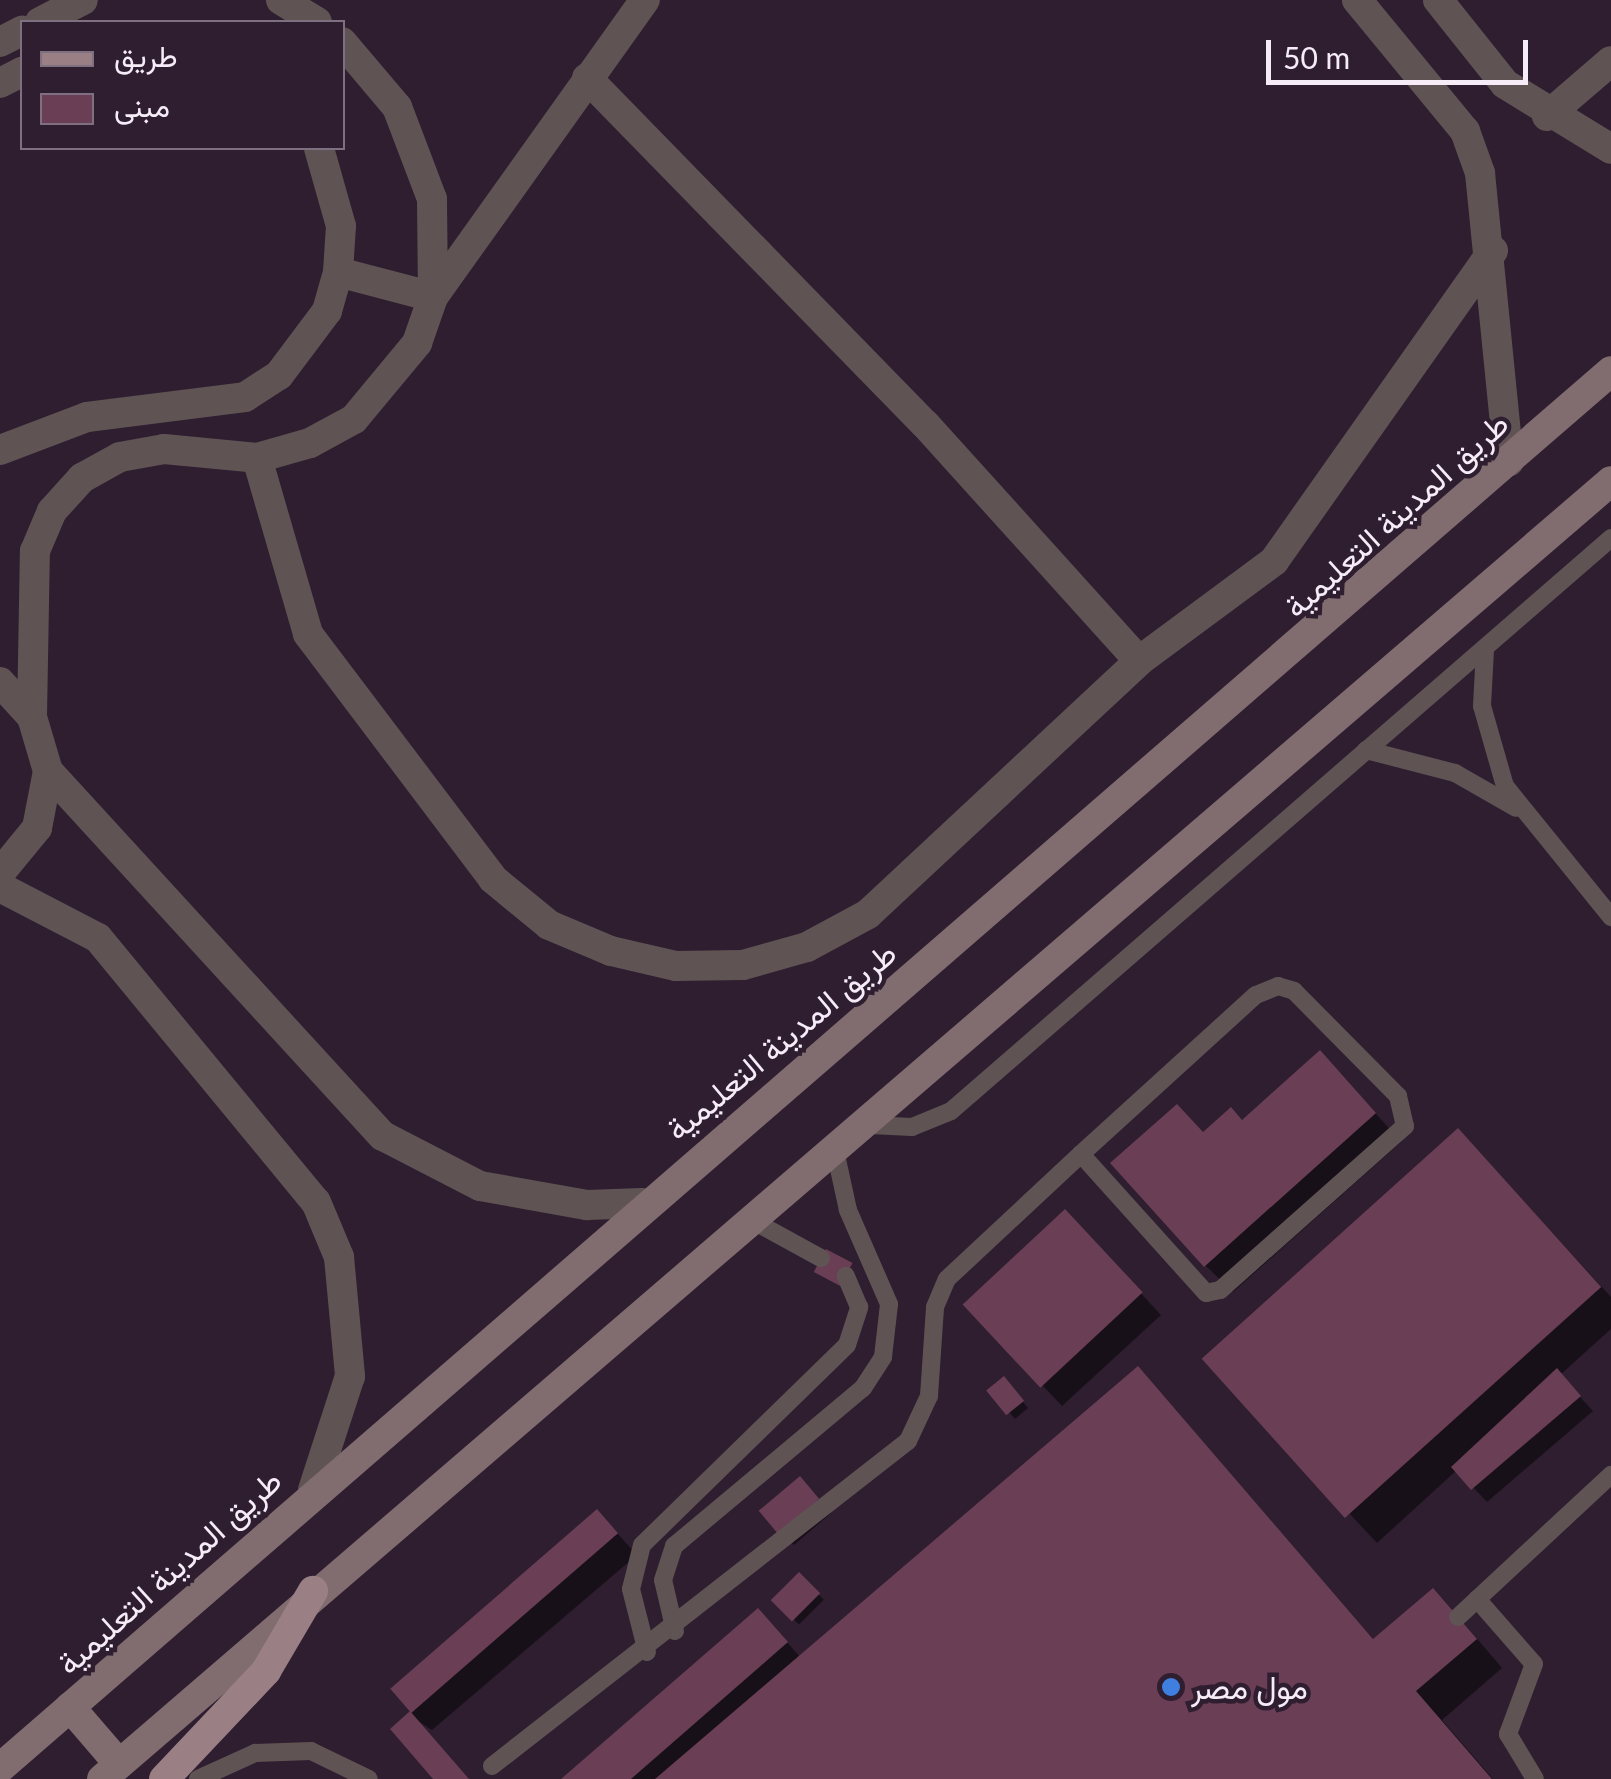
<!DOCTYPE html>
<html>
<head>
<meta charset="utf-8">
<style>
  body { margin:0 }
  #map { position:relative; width:1611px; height:1779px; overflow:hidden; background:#2e1e30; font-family:Lato,Vazirmatn,sans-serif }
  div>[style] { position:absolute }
  .shadow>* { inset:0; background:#0007; transform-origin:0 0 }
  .building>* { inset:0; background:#6a3e54; transform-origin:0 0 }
  .lane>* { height:18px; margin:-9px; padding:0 9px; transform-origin:9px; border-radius:9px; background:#605354 }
  .street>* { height:30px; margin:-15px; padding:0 15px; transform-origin:15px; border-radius:15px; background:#605354 }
  .secondary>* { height:30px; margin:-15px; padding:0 15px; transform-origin:15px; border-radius:15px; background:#816c6f }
  .primary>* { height:30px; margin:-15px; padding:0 15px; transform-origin:15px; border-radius:15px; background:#9a8084 }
  .dots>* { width:28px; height:28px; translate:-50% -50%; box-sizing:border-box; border:5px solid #2e1e30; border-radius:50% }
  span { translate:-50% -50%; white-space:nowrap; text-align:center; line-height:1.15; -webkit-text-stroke:9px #2e1e30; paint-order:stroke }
  .street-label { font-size:32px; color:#f6ecf7 }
  .poi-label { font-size:32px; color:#f6ecf7 }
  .left { translate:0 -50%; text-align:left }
  .legend { position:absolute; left:20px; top:20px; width:325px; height:130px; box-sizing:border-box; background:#2e1e30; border:2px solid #7e7080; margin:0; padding:12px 18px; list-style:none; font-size:30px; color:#f6ecf7 }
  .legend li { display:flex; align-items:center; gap:20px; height:50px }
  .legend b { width:50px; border:2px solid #7e7080 }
  .scale { position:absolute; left:1266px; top:40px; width:262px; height:45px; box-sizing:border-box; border:5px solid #f6ecf7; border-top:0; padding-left:12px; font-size:30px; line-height:35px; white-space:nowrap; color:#f6ecf7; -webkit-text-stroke:8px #2e1e30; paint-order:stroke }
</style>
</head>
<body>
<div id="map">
  <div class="shadow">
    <div style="clip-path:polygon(1347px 1081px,1401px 1142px,1233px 1292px,1205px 1265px,1204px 1135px)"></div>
    <div style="clip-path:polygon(1485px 1159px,1611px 1297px,1611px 1329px,1560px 1375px,1593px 1411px,1487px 1502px,1457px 1470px,1377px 1543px,1207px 1361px)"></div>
    <div style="clip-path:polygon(1086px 1234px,1161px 1315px,1062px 1406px,966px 1304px)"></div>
    <div style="clip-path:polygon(1138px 1369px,1375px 1641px,1460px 1619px,1485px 1648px,1502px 1668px,1442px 1720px,1493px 1779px,565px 1779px,778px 1632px,801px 1658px)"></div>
    <div style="clip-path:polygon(1009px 1385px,1028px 1408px,1015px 1419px,990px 1390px)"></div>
    <div style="clip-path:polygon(813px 1493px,831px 1513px,794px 1545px,780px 1532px)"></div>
    <div style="clip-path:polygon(617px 1533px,637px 1555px,432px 1730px,415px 1719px,467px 1779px,436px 1779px,393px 1729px,414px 1711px,393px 1688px)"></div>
    <div style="left:799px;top:1575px;width:35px;height:35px;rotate:45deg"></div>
  </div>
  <div class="building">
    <div style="clip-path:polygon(1320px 1050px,1376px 1113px,1204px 1267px,1110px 1163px,1177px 1104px,1203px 1132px,1231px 1107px,1242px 1120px)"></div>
    <div style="left:1458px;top:1128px;width:214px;height:345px;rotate:48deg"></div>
    <div style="left:1065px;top:1209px;width:114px;height:140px;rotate:47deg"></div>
    <div style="left:826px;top:1249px;width:30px;height:26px;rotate:28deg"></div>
    <div style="clip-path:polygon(1138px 1366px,1373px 1639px,1433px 1588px,1477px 1639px,1416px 1691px,1492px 1779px,655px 1779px)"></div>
    <div style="clip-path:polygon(1557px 1368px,1581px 1396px,1471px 1490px,1451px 1467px)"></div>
    <div style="left:1004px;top:1376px;width:32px;height:23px;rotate:51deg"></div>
    <div style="left:800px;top:1476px;width:30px;height:54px;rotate:50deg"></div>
    <div style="left:597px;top:1509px;width:32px;height:274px;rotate:49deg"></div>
    <div style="left:799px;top:1572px;width:30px;height:40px;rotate:45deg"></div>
    <div style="clip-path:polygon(758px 1608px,788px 1642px,631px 1779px,561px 1779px)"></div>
    <div style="clip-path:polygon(410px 1711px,469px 1779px,433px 1779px,390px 1729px)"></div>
  </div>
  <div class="lane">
    <div style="left:1485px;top:650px;width:56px;rotate:93.1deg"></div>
    <div style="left:1482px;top:706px;width:83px;rotate:74deg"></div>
    <div style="left:1505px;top:786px;width:169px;rotate:51deg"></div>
    <div style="left:1366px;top:750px;width:92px;rotate:14.5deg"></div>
    <div style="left:1455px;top:773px;width:70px;rotate:29.8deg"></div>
    <div style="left:1278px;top:986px;width:17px;rotate:17deg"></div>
    <div style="left:1294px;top:991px;width:148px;rotate:45.3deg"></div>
    <div style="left:1398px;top:1096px;width:31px;rotate:77deg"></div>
    <div style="left:1405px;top:1126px;width:247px;rotate:138.4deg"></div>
    <div style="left:1220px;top:1290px;width:14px;rotate:168deg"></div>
    <div style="left:1206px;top:1293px;width:187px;rotate:-132deg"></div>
    <div style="left:1081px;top:1154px;width:236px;rotate:-42.3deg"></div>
    <div style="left:1256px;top:995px;width:24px;rotate:-22deg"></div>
    <div style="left:870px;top:1125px;width:42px;rotate:2.7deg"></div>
    <div style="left:912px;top:1127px;width:42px;rotate:-22.3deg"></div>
    <div style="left:951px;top:1111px;width:874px;rotate:-40.96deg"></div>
    <div style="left:757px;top:1223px;width:73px;rotate:28.7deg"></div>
    <div style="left:1477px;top:1599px;width:86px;rotate:48.8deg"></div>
    <div style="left:1534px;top:1664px;width:75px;rotate:110.4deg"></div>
    <div style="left:1508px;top:1734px;width:52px;rotate:59deg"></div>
    <div style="left:1458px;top:1617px;width:209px;rotate:-42.9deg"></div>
    <div style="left:675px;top:1631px;width:52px;rotate:-103.2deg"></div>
    <div style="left:663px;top:1580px;width:36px;rotate:-72deg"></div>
    <div style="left:674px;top:1546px;width:246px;rotate:-39.9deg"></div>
    <div style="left:863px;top:1388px;width:37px;rotate:-57deg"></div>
    <div style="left:883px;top:1357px;width:53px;rotate:-83.5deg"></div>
    <div style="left:889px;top:1304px;width:103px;rotate:-113.6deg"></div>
    <div style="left:848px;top:1210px;width:56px;rotate:-102.3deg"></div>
    <div style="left:647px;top:1652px;width:65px;rotate:-104.3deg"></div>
    <div style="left:631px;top:1589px;width:45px;rotate:-76deg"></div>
    <div style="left:642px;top:1545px;width:286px;rotate:-44.3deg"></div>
    <div style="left:847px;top:1345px;width:40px;rotate:-72deg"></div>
    <div style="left:859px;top:1307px;width:34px;rotate:-113deg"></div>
    <div style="left:492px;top:1766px;width:528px;rotate:-38deg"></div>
    <div style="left:908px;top:1441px;width:50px;rotate:-65deg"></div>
    <div style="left:929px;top:1396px;width:89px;rotate:-86.1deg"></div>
    <div style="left:935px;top:1307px;width:30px;rotate:-67deg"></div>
    <div style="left:947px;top:1279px;width:183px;rotate:-43deg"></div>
    <div style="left:198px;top:1779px;width:63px;rotate:-24.5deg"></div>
    <div style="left:255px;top:1753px;width:56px;rotate:-2deg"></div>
    <div style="left:311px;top:1751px;width:64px;rotate:25.8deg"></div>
  </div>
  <div class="street">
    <div style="left:281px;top:0;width:42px;rotate:31.4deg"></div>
    <div style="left:1357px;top:0;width:170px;rotate:50.5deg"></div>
    <div style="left:1465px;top:131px;width:45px;rotate:70.3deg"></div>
    <div style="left:1480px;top:173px;width:290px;rotate:84.3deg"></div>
    <div style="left:1438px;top:0;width:107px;rotate:51.4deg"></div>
    <div style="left:1505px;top:84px;width:124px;rotate:31.5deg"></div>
    <div style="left:40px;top:22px;width:48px;rotate:-27.1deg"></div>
    <div style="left:0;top:42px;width:25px;rotate:-27deg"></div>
    <div style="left:587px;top:78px;width:484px;rotate:45.7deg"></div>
    <div style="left:925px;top:424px;width:319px;rotate:47.9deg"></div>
    <div style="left:0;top:83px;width:25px;rotate:-27deg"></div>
    <div style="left:1547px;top:116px;width:84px;rotate:-40.7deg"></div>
    <div style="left:338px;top:272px;width:98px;rotate:14.7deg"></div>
    <div style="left:433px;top:297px;width:365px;rotate:-54.5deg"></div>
    <div style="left:0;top:450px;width:93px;rotate:-20.8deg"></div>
    <div style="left:87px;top:417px;width:159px;rotate:-7.2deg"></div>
    <div style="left:245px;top:397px;width:40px;rotate:-32.9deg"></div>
    <div style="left:279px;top:375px;width:80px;rotate:-53.1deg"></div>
    <div style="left:327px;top:311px;width:41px;rotate:-74.2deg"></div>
    <div style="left:338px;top:272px;width:46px;rotate:-86.3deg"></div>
    <div style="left:341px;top:226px;width:81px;rotate:-105.8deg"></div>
    <div style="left:257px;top:458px;width:183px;rotate:73.8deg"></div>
    <div style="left:308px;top:634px;width:307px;rotate:52.9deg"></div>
    <div style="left:493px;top:879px;width:72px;rotate:39.4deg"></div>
    <div style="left:549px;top:925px;width:67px;rotate:22.8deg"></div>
    <div style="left:611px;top:951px;width:67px;rotate:13deg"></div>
    <div style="left:676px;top:966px;width:67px;rotate:-0.9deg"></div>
    <div style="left:743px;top:965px;width:66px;rotate:-15.7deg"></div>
    <div style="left:807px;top:947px;width:69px;rotate:-28.4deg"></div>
    <div style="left:868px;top:914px;width:371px;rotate:-43deg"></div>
    <div style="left:1139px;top:661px;width:168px;rotate:-36.5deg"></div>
    <div style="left:1274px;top:561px;width:380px;rotate:-54.8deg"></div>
    <div style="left:0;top:682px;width:47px;rotate:47.6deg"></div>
    <div style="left:32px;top:717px;width:56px;rotate:73.5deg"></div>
    <div style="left:48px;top:771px;width:58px;rotate:100.9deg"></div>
    <div style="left:37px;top:828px;width:58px;rotate:129.4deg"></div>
    <div style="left:32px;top:717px;width:166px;rotate:-89deg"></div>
    <div style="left:35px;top:551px;width:43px;rotate:-67deg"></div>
    <div style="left:52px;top:511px;width:45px;rotate:-47.7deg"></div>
    <div style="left:82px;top:478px;width:43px;rotate:-28.9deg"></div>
    <div style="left:120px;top:457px;width:45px;rotate:-10.3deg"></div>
    <div style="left:164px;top:449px;width:93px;rotate:5.5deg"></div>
    <div style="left:257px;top:458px;width:55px;rotate:-15.8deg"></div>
    <div style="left:310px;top:443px;width:50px;rotate:-28.6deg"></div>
    <div style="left:354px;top:419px;width:99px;rotate:-50.3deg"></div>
    <div style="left:417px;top:343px;width:49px;rotate:-70.8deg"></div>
    <div style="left:433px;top:297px;width:98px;rotate:-90.6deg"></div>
    <div style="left:432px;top:199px;width:98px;rotate:-110.8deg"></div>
    <div style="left:397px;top:107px;width:85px;rotate:-130.2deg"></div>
    <div style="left:48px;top:771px;width:495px;rotate:47.5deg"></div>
    <div style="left:383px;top:1136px;width:109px;rotate:27.3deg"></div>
    <div style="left:480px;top:1186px;width:109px;rotate:10.1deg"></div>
    <div style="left:587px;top:1205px;width:55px;rotate:-2.1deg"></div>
    <div style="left:0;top:887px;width:110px;rotate:27.5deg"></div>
    <div style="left:98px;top:938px;width:342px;rotate:50.5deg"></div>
    <div style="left:316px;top:1202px;width:60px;rotate:67.3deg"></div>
    <div style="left:339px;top:1257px;width:120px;rotate:84.7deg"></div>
    <div style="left:350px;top:1376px;width:120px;rotate:108deg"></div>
  </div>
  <div class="secondary">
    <div style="left:70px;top:1707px;width:75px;rotate:49.3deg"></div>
    <div style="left:0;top:1768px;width:2132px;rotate:-40.93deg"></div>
    <div style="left:102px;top:1779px;width:1990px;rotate:-40.7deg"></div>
  </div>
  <div class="primary">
    <div style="left:164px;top:1779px;width:149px;rotate:-46.6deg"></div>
    <div style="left:266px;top:1671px;width:93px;rotate:-59.6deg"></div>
  </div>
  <div class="dots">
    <div style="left:1171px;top:1687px;background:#3f7fe0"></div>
  </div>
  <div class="street-label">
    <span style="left:1396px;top:515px;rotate:-42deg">طريق المدينة التعليمية</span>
    <span style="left:781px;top:1041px;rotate:-40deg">طريق المدينة التعليمية</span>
    <span style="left:169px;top:1572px;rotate:-42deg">طريق المدينة التعليمية</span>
  </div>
  <div class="poi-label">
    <span class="left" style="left:1191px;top:1687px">مول مصر</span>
  </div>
  <ul class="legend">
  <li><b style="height:12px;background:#9a8084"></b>طريق</li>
  <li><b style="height:28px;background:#6a3e54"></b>مبنى</li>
  </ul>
  <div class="scale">50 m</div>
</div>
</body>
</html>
